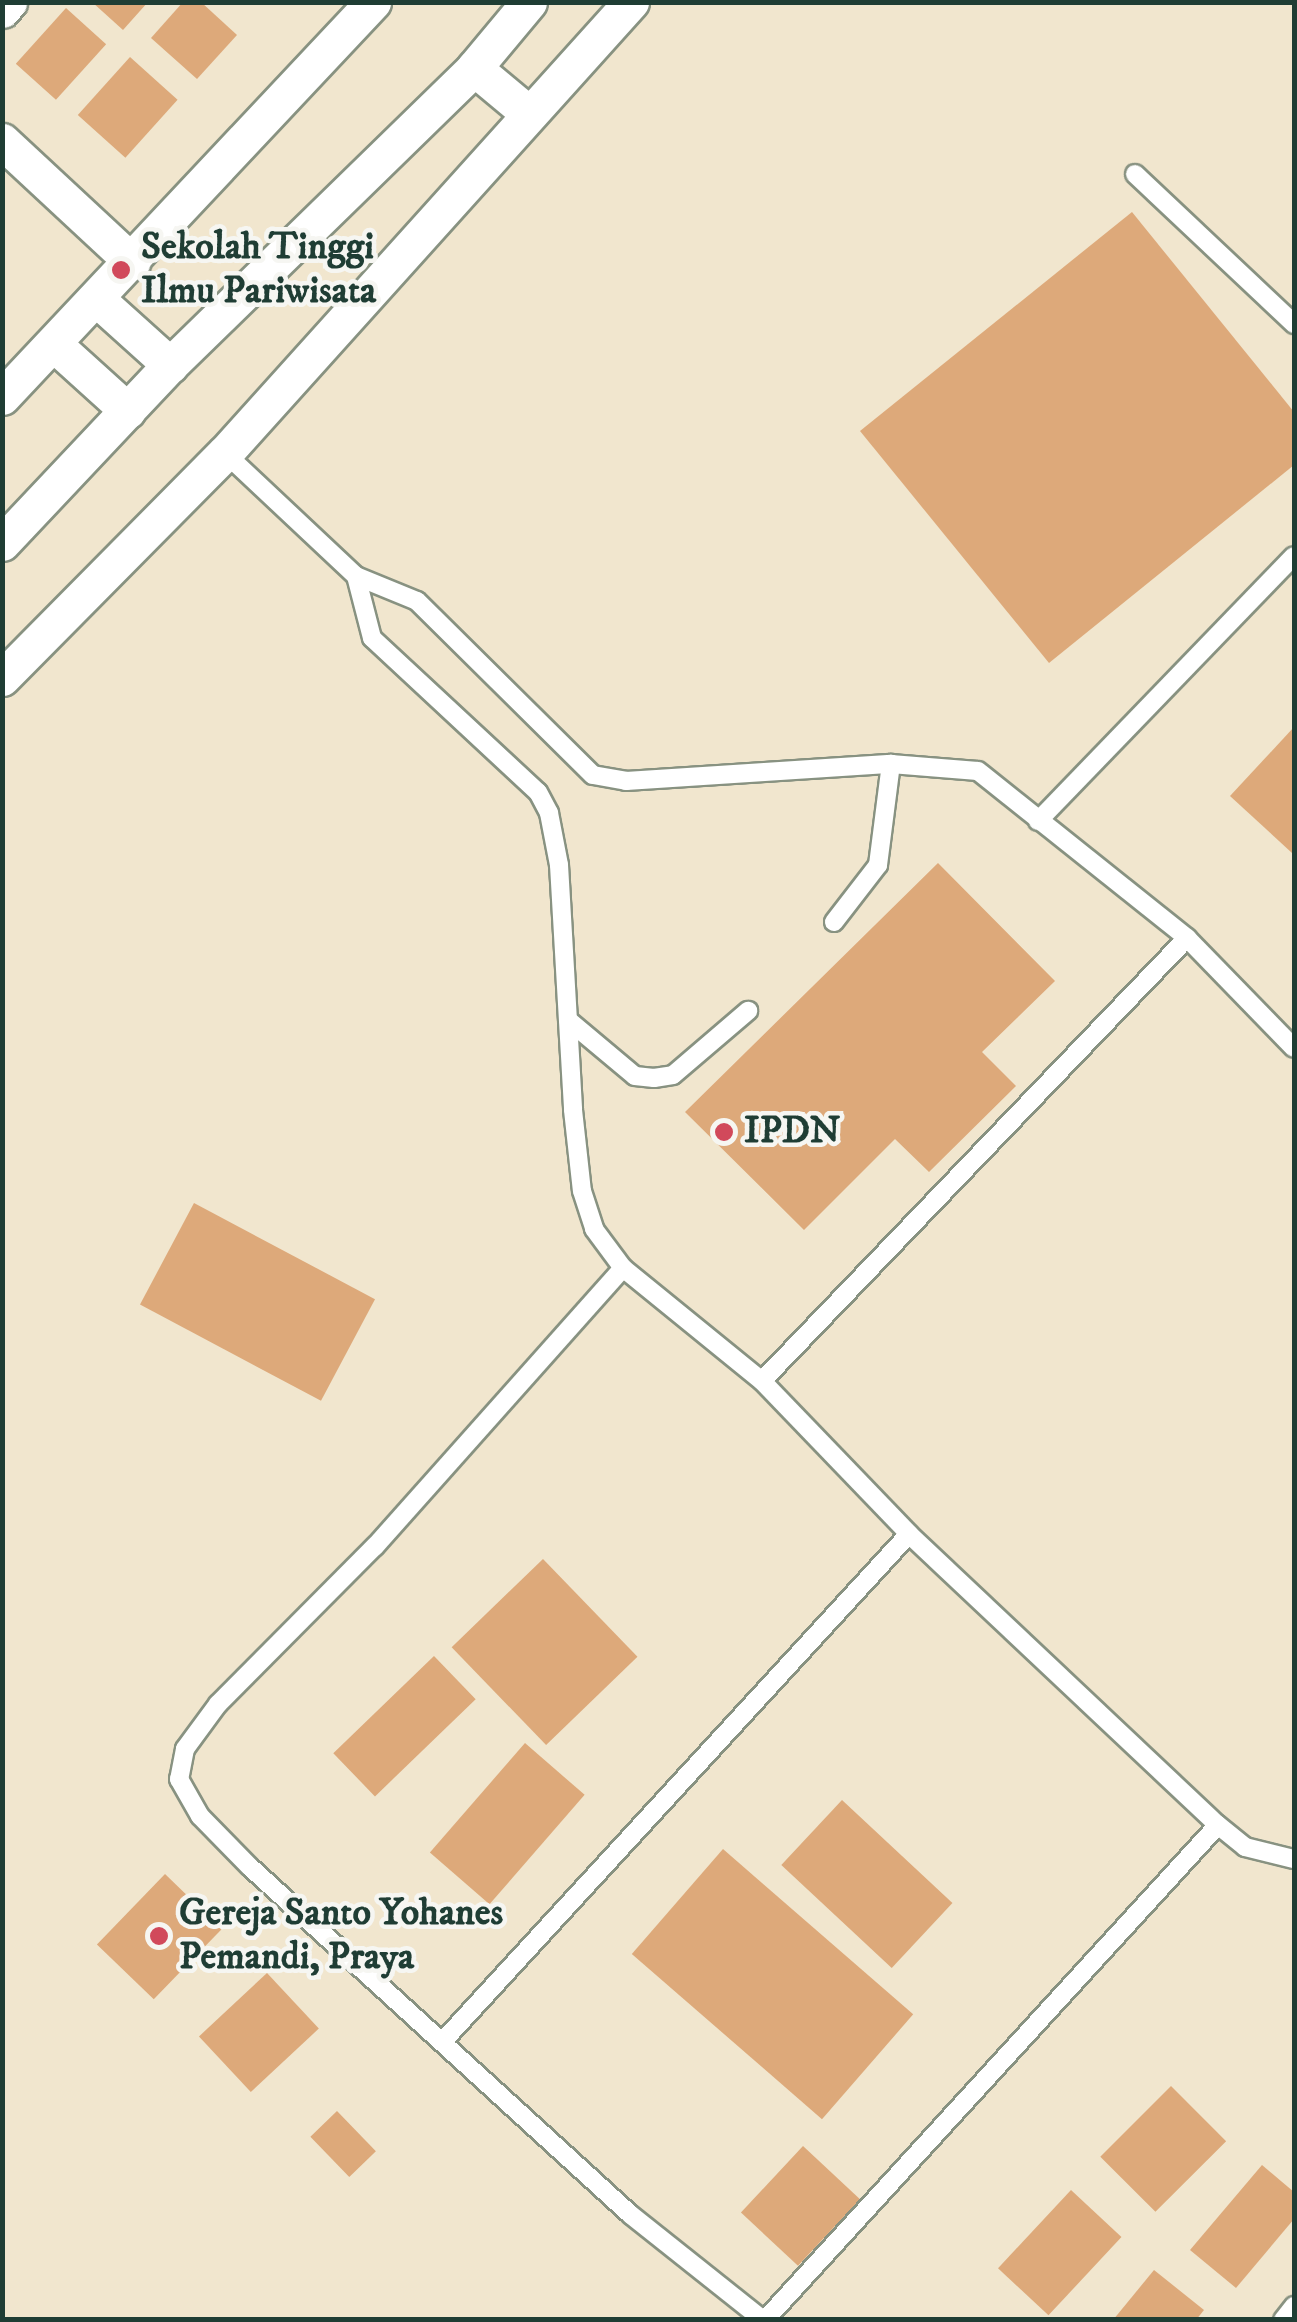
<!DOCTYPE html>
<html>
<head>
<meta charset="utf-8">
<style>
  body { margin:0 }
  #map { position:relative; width:1297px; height:2322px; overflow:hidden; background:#f1e6ce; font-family:"IM FELL DW Pica",serif }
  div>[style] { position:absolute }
  .building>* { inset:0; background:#dda97a; transform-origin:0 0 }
  .roads { filter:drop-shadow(2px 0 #889281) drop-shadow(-2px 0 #889281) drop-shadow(0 2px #889281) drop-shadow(0 -2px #889281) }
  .service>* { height:18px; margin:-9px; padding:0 9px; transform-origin:9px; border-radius:9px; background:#fff }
  .minor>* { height:35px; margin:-17.5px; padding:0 17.5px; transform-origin:17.5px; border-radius:17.5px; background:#fff }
  .dots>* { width:28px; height:28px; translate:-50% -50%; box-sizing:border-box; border:5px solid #f6f6f2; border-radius:50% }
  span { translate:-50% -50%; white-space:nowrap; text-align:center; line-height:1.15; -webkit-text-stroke:9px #f6f6f2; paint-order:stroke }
  .poi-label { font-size:38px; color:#1f3d34; font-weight:700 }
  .left { translate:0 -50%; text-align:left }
  .frame { position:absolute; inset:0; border:5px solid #1f3d34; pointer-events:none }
</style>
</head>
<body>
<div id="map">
  <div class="building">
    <div style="clip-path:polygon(92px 2px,148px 2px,123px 30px)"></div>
    <div style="clip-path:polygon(183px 2px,201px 2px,237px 35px,197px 79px,151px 38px)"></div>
    <div style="left:66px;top:8px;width:54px;height:75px;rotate:42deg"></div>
    <div style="left:130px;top:57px;width:64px;height:78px;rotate:42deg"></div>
    <div style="clip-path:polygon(1132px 212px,1294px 412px,1294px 465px,1049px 663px,860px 431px)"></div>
    <div style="clip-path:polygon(1294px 727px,1294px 850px,1292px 853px,1230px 796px)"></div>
    <div style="clip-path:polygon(938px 863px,1055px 981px,982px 1052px,1016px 1086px,929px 1172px,895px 1139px,804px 1230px,685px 1112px)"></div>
    <div style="left:194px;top:1203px;width:205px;height:115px;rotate:28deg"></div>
    <div style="left:543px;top:1559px;width:136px;height:127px;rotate:46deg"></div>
    <div style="left:434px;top:1656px;width:60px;height:140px;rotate:46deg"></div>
    <div style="left:525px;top:1743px;width:79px;height:145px;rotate:41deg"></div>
    <div style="left:842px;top:1800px;width:151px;height:89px;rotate:43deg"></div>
    <div style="left:723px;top:1849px;width:252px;height:139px;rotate:41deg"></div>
    <div style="left:165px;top:1874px;width:79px;height:98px;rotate:44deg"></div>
    <div style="left:267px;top:1973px;width:76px;height:93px;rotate:47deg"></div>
    <div style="left:1171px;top:2086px;width:78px;height:100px;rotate:45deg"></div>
    <div style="left:337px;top:2111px;width:56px;height:37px;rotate:46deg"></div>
    <div style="left:803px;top:2146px;width:78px;height:91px;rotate:43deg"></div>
    <div style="clip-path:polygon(1262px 2165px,1294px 2192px,1294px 2219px,1236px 2288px,1190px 2250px)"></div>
    <div style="left:1071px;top:2190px;width:69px;height:107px;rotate:43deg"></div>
    <div style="clip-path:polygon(1154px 2270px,1204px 2310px,1196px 2320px,1113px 2320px)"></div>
  </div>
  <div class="roads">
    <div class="service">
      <div style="left:1135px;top:174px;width:219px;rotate:43.3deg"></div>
      <div style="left:225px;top:453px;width:180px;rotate:43.2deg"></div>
      <div style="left:356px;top:576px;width:66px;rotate:22.3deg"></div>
      <div style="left:417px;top:601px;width:247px;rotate:44.7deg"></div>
      <div style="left:593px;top:775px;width:34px;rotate:10deg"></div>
      <div style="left:626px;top:781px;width:266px;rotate:-3.7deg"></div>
      <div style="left:891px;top:764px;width:87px;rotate:4.6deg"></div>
      <div style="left:978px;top:771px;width:268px;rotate:38.6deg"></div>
      <div style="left:1187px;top:938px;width:153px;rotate:45.8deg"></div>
      <div style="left:356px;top:576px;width:64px;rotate:75.5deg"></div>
      <div style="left:372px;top:638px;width:226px;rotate:42.9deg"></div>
      <div style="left:538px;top:792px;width:24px;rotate:62deg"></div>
      <div style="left:549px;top:813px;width:53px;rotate:79.1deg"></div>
      <div style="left:559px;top:865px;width:245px;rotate:86.7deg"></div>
      <div style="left:573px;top:1110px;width:81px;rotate:83.7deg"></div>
      <div style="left:582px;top:1191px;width:40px;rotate:72deg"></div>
      <div style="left:594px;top:1229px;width:49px;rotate:53.4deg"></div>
      <div style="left:623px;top:1268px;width:179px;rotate:39.1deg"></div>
      <div style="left:762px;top:1381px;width:212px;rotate:46.1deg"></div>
      <div style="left:909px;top:1534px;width:424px;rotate:43.3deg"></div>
      <div style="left:1218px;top:1825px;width:35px;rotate:39deg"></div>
      <div style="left:1245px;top:1847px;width:50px;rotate:13.8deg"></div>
      <div style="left:1038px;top:821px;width:368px;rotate:-46deg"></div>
      <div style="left:834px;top:922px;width:72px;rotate:-52.3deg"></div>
      <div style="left:878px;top:865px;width:102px;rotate:-82.7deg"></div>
      <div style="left:568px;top:1020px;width:87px;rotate:39.9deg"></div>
      <div style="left:635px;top:1076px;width:19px;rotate:6deg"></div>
      <div style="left:654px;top:1078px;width:19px;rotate:-9deg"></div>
      <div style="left:673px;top:1075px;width:99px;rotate:-40.5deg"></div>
      <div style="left:623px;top:1268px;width:373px;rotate:131.7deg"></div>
      <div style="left:375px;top:1546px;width:223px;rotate:134.8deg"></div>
      <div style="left:218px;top:1704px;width:56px;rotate:126.3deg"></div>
      <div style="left:185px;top:1749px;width:31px;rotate:101deg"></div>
      <div style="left:179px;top:1779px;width:43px;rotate:60.4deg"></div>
      <div style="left:200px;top:1816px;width:71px;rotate:45.6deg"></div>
      <div style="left:250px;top:1867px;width:516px;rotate:42.41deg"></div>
      <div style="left:631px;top:2215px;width:169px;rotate:38.5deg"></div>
      <div style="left:762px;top:1381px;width:614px;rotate:-46.19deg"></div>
      <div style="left:444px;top:2040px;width:687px;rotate:-47.42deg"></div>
      <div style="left:765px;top:2320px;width:671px;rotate:-47.54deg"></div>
      <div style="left:1283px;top:2320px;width:18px;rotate:-52deg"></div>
    </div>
    <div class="minor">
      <div style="left:2px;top:10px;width:11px;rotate:-49deg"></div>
      <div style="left:474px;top:68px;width:70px;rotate:39.8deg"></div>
      <div style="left:2px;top:141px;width:178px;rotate:42.9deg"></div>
      <div style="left:99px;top:301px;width:96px;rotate:42deg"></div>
      <div style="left:55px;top:345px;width:98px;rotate:42.1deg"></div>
      <div style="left:2px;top:397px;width:542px;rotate:-46.79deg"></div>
      <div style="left:2px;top:543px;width:245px;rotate:-46.7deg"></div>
      <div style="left:170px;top:365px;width:425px;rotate:-44.3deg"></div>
      <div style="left:474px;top:68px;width:86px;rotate:-50.2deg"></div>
      <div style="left:2px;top:678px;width:317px;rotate:-45.3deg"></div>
      <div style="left:225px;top:453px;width:607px;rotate:-48.01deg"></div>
    </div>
  </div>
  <div class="dots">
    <div style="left:121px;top:270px;background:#d1495b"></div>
    <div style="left:724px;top:1132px;background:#d1495b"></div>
    <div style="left:159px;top:1936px;background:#d1495b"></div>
  </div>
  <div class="poi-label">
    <span class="left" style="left:141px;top:270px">Sekolah Tinggi<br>Ilmu Pariwisata</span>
    <span class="left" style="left:744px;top:1132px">IPDN</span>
    <span class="left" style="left:179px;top:1936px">Gereja Santo Yohanes<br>Pemandi, Praya</span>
  </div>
  <div class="frame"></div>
</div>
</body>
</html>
